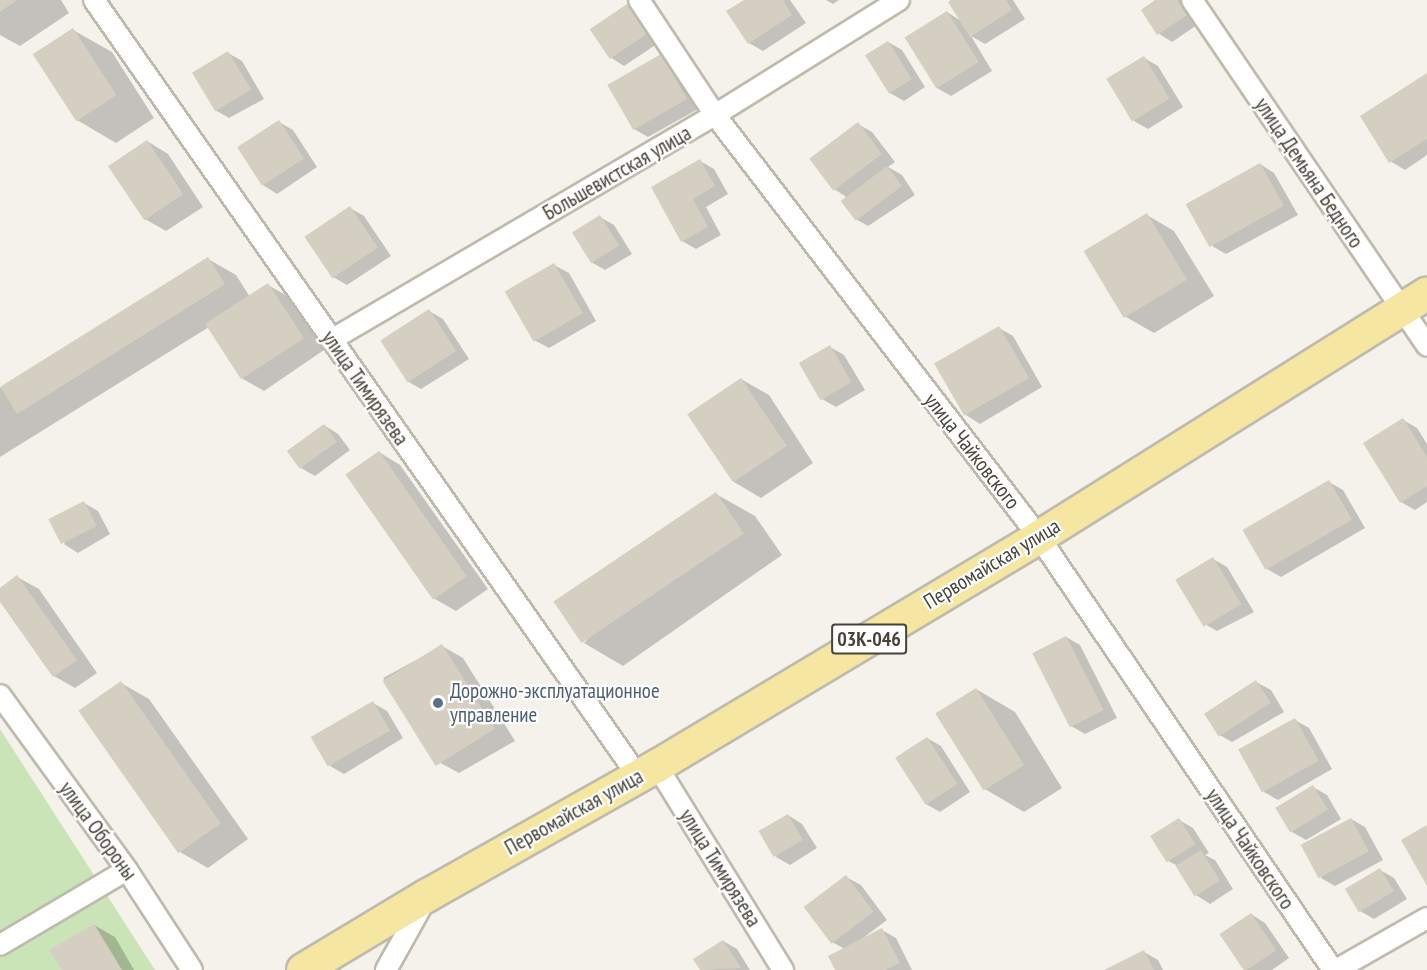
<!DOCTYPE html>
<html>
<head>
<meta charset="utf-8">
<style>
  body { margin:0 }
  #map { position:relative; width:1427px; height:970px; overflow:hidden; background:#f4f2ea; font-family:"PT Sans Narrow",sans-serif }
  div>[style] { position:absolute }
  .green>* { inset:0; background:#cbe4b7 }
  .shadow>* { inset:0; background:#0003 }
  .building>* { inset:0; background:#d4cfc1; transform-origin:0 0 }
  .roads { filter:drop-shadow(2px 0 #bebbae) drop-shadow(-2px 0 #bebbae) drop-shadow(0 2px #bebbae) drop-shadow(0 -2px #bebbae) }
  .minor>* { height:20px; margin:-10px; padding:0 10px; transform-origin:10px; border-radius:10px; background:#fff }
  .primary>* { height:32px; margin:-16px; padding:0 16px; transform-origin:16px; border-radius:16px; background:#f5e7a2 }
  .dots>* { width:16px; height:16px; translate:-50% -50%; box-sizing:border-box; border:3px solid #fff; border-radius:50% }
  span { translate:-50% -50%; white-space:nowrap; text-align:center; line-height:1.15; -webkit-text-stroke:4.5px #fff; paint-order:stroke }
  .shield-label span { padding:2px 4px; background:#fff; border:2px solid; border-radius:4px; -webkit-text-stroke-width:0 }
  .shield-label { font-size:20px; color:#474339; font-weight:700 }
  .street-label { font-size:21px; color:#474339 }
  .service-label { font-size:21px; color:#4e5e75 }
  .left { translate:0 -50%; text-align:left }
</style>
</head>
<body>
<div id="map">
  <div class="green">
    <div style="clip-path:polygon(0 729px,155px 970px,0 970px)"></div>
  </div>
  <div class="shadow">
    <div style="clip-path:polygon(0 0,61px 0,69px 13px,20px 46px,0 35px)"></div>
    <div style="clip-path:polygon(746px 0,790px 0,806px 23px,763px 51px,749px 43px,728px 12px)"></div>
    <div style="clip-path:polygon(826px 0,839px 0,833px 4px)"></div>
    <div style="clip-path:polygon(954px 0,1013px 0,1025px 19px,985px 44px,971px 36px,992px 71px,951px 96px,937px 88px,947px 12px,961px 21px)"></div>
    <div style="clip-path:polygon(1158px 0,1184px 0,1200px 23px,1172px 42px,1158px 33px)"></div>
    <div style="clip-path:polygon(627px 6px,641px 14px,660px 42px,624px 66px,610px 57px)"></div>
    <div style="clip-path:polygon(73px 30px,112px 52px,154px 118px,116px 143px,77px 120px)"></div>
    <div style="clip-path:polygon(888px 42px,902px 50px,925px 87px,904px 101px,890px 93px)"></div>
    <div style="clip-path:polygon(228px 53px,242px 61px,264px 99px,229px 118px,215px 110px)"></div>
    <div style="clip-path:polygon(661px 56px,675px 64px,700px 108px,648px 137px,634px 129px)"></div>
    <div style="clip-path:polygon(1144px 58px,1158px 66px,1183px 107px,1148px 129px,1134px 121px)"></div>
    <div style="clip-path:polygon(1427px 75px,1427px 155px,1405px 170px,1390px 161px)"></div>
    <div style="clip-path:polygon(279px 122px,293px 130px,317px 167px,277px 194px,263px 185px)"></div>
    <div style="clip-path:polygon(858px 124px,872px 132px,895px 162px,888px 167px,902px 175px,915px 195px,868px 226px,854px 218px,845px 196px,834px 189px,811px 159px)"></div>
    <div style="clip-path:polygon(147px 141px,168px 154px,203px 207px,166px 231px,145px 219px)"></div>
    <div style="clip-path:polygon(700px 161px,714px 169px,728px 194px,706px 207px,721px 235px,696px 249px,682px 241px)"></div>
    <div style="clip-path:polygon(1260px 164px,1274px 173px,1298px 215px,1226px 254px,1212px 246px)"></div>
    <div style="clip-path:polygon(350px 208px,364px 216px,391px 256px,347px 285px,333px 277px)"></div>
    <div style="clip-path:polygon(1147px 215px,1174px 231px,1214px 296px,1154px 333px,1126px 317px)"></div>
    <div style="clip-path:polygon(600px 217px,614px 225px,632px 254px,605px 270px,591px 262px)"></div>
    <div style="clip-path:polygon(208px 259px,236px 275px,250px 297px,268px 285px,289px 297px,324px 350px,264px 391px,243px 379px,209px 327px,0 457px,0 388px)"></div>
    <div style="clip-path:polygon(554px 265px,569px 273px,596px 321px,549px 348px,534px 340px,507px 292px)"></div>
    <div style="clip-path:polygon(429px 311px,443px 319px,469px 359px,421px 389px,407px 381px)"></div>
    <div style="clip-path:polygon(999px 328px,1013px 336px,1042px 387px,980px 424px,966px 415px)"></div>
    <div style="clip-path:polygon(830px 347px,844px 355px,865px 390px,836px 407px,822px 399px)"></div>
    <div style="clip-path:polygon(741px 379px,769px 395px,813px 463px,761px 498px,734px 482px)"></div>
    <div style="clip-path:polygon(1403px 420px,1417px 428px,1427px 444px,1427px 502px,1415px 510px,1401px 502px)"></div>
    <div style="clip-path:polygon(324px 425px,338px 434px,350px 450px,315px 476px,301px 468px)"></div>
    <div style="clip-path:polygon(379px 452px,400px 465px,488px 589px,456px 611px,435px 599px)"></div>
    <div style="clip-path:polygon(1329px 482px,1343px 490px,1365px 528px,1281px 577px,1267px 569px)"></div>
    <div style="clip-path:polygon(716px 494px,755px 516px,782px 555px,623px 666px,584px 643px)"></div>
    <div style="clip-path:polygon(84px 503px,98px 511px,110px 534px,78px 553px,64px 544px)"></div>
    <div style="clip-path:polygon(1213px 559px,1227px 567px,1254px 612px,1217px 631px,1203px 623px)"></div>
    <div style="clip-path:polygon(17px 577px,39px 589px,97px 673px,75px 688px,54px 676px,0 599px,0 589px)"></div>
    <div style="clip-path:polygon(1066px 637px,1080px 645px,1117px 718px,1085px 734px,1071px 726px)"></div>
    <div style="clip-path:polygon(442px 646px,463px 658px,515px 741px,459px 773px,437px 761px,383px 678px)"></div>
    <div style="clip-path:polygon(1256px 682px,1271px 690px,1284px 712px,1232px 742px,1218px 734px)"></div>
    <div style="clip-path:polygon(121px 683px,149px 699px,248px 839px,208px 868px,180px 852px)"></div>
    <div style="clip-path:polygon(976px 689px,1015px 712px,1062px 788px,1024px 812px,985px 789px)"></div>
    <div style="clip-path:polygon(373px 703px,387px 711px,403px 738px,344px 774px,330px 766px)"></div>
    <div style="clip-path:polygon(1295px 720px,1309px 728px,1332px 769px,1278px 800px,1264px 792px)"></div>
    <div style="clip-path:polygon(927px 738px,941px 746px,970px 792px,940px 812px,926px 804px)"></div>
    <div style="clip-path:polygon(1313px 787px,1327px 795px,1341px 819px,1306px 840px,1292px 832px)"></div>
    <div style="clip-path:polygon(788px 815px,802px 824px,817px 848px,790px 865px,776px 857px)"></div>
    <div style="clip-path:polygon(1351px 819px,1365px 827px,1383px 860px,1335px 886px,1321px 878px)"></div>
    <div style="clip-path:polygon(1179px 820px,1193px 828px,1209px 853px,1205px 855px,1215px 860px,1233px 889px,1210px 904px,1196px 895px,1178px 866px,1168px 861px,1153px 836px)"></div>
    <div style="clip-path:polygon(1380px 870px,1394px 878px,1407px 899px,1374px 919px,1360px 911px)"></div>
    <div style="clip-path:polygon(846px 877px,861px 885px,887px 920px,855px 944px,882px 930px,896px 938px,912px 970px,837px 970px,845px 949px,830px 941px)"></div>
    <div style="clip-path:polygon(1251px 914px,1265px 923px,1289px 958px,1272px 970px,1245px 970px,1221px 934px)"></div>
    <div style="clip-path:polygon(94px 925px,115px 937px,134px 970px,64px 970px)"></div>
    <div style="clip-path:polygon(723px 941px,737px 949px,750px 970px,701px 970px,695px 960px)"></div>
    <div style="clip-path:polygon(1144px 952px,1158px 960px,1163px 970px,1108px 970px)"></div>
  </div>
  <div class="building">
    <div style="clip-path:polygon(0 0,17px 0,0 12px)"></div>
    <div style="clip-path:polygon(744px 0,783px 0,792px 15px,748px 44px,726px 11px)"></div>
    <div style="clip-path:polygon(951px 0,1006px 0,1012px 10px,970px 37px,948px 2px)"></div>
    <div style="clip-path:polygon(1155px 0,1177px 0,1187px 15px,1157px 35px,1141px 10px)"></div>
    <div style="left:627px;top:4px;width:36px;height:45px;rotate:56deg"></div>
    <div style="left:947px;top:11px;width:60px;height:50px;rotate:58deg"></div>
    <div style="left:73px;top:28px;width:80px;height:48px;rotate:57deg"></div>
    <div style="left:888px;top:41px;width:45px;height:27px;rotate:58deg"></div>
    <div style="left:228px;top:51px;width:45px;height:42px;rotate:59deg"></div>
    <div style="left:661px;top:54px;width:52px;height:62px;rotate:60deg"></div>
    <div style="left:1144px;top:56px;width:50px;height:44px;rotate:59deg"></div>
    <div style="clip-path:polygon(1427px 73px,1427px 139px,1389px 163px,1360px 116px)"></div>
    <div style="left:279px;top:120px;width:46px;height:50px;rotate:57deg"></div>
    <div style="left:858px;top:122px;width:40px;height:61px;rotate:53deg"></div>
    <div style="left:147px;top:140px;width:65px;height:47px;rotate:56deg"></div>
    <div style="clip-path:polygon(700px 159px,715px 186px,693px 199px,708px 227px,681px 242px,651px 187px)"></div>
    <div style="left:1260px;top:163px;width:49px;height:85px;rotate:61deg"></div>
    <div style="left:887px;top:166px;width:25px;height:58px;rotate:53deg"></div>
    <div style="left:350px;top:206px;width:50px;height:55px;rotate:56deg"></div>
    <div style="left:1147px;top:213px;width:78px;height:74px;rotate:59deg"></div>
    <div style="left:600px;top:215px;width:36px;height:33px;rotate:58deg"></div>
    <div style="left:208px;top:257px;width:32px;height:245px;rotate:58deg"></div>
    <div style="left:554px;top:263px;width:58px;height:57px;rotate:60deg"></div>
    <div style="left:268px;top:283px;width:66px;height:75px;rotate:57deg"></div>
    <div style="left:429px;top:309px;width:50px;height:58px;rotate:57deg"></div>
    <div style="left:999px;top:326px;width:60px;height:75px;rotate:60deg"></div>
    <div style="left:830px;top:345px;width:43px;height:36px;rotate:60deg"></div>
    <div style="left:741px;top:378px;width:82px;height:65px;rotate:56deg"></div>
    <div style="clip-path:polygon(1403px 418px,1427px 457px,1427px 486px,1400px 503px,1363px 443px)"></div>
    <div style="left:324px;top:424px;width:22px;height:46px;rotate:54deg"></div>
    <div style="left:379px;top:451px;width:153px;height:41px;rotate:55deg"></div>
    <div style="left:1329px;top:480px;width:46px;height:100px;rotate:60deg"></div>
    <div style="left:716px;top:492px;width:50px;height:196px;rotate:56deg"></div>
    <div style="left:84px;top:501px;width:28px;height:40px;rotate:63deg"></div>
    <div style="left:1213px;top:557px;width:55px;height:44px;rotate:59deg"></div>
    <div style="clip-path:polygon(17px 575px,77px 660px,53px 677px,0 602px,0 588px)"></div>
    <div style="left:1066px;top:636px;width:83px;height:38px;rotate:63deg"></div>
    <div style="left:442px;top:644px;width:100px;height:70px;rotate:58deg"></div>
    <div style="left:1256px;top:680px;width:27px;height:62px;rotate:57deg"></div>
    <div style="left:121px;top:681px;width:174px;height:52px;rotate:55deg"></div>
    <div style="left:976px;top:688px;width:91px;height:48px;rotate:58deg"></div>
    <div style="left:373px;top:701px;width:34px;height:72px;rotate:60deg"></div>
    <div style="left:1295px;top:718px;width:49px;height:65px;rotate:61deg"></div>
    <div style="left:927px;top:737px;width:56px;height:38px;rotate:57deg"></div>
    <div style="left:1313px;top:785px;width:29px;height:44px;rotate:59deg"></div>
    <div style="left:788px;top:814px;width:30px;height:34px;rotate:60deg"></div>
    <div style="left:1179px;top:818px;width:31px;height:34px;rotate:58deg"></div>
    <div style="left:1351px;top:818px;width:38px;height:57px;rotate:62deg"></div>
    <div style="clip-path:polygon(1427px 825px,1427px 886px,1401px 840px)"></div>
    <div style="left:1201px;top:850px;width:36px;height:30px;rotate:58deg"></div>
    <div style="left:1380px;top:868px;width:27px;height:41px;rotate:59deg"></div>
    <div style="left:846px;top:875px;width:46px;height:53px;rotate:53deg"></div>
    <div style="left:1251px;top:913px;width:45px;height:38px;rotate:56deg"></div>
    <div style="clip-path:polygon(94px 924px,122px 970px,62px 970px,49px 950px)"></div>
    <div style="clip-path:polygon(882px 928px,900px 963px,885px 970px,835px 970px,828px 956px)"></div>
    <div style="clip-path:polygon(723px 940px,741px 968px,700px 970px,693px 959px)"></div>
    <div style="clip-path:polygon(1144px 950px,1154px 970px,1104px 970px)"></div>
  </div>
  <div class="roads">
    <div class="minor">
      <div style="left:94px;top:0;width:948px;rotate:54.97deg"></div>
      <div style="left:639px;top:0;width:138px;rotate:56.5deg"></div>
      <div style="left:715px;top:115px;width:532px;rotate:52.48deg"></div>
      <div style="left:1039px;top:537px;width:523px;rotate:55.82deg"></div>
      <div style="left:1192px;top:0;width:418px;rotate:55.8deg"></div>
      <div style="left:331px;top:340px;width:445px;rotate:-30.4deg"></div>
      <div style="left:715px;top:115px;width:217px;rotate:-32deg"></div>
      <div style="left:0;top:695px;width:216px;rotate:54deg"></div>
      <div style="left:127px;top:870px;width:119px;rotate:57deg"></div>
      <div style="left:657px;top:766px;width:240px;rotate:58.3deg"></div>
      <div style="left:0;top:945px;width:147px;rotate:-30.6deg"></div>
      <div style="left:386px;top:970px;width:78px;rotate:-60.8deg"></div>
      <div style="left:1336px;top:970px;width:105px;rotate:-29.7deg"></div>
    </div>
    <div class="primary">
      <div style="left:303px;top:970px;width:146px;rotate:-31deg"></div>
      <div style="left:428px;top:895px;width:263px;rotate:-29.4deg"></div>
      <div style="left:657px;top:766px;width:445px;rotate:-30.9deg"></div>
      <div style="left:1039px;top:537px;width:458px;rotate:-32.1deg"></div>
    </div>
  </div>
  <div class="dots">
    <div style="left:438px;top:703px;background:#5c6f8a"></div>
  </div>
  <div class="shield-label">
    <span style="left:869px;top:639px">03К-046</span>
  </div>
  <div class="street-label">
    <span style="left:617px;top:173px;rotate:-30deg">Большевистская улица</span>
    <span style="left:1309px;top:173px;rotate:56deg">улица Демьяна Бедного</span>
    <span style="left:365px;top:388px;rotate:55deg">улица Тимирязева</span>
    <span style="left:972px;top:451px;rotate:52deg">улица Чайковского</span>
    <span style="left:992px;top:564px;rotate:-31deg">Первомайская улица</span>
    <span style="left:574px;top:812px;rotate:-29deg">Первомайская улица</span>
    <span style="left:98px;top:831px;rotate:54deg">улица Обороны</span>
    <span style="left:1250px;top:849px;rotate:56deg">улица Чайковского</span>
    <span style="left:720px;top:868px;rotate:58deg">улица Тимирязева</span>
  </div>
  <div class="service-label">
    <span class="left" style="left:450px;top:703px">Дорожно-эксплуатационное<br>управление</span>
  </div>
</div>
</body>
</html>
